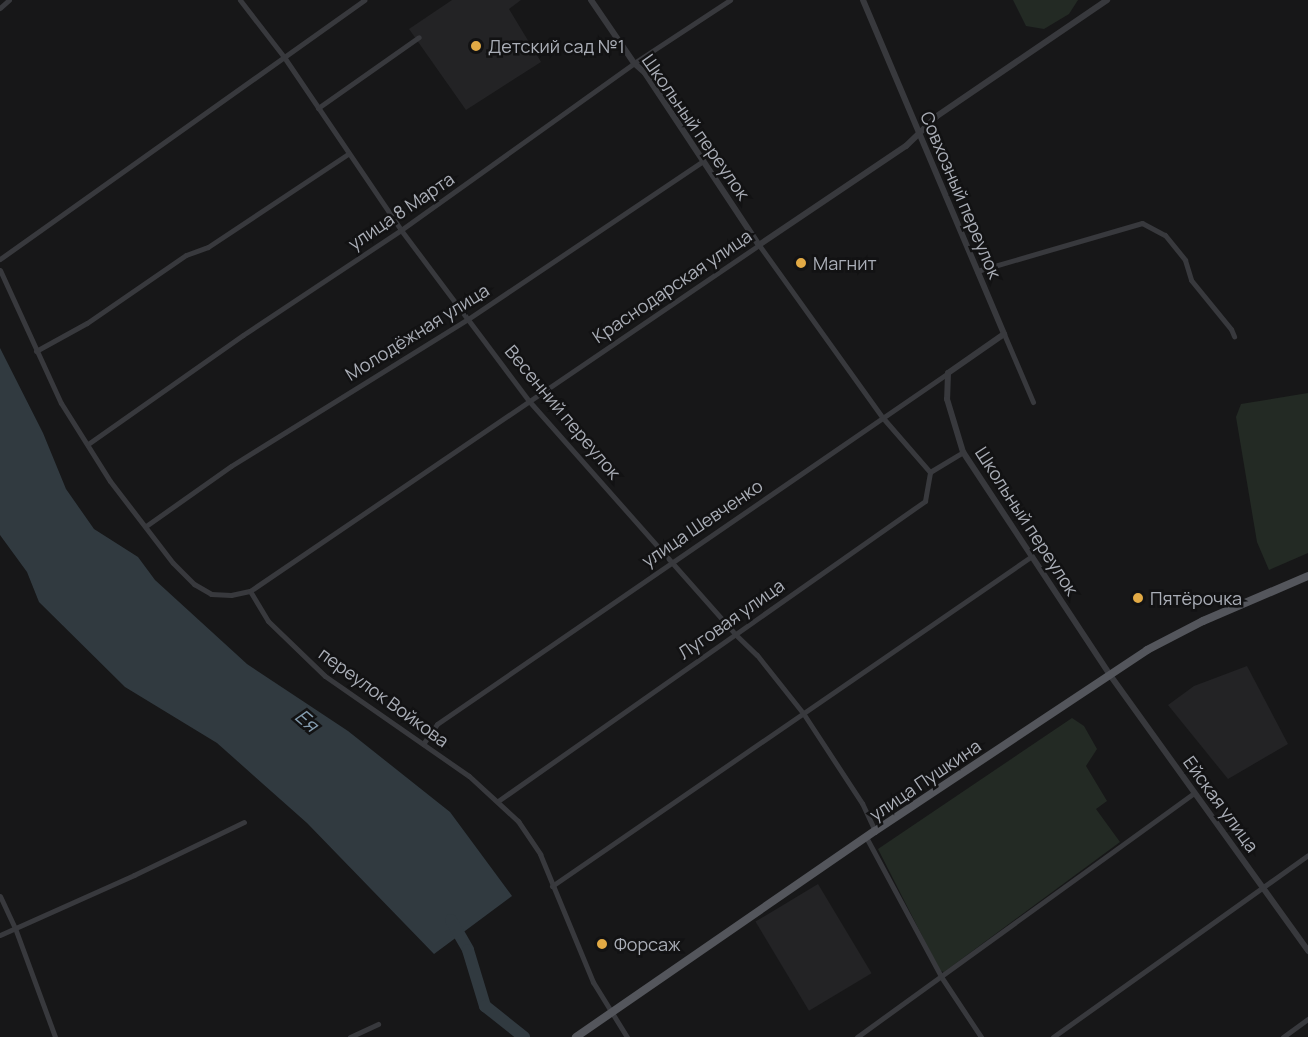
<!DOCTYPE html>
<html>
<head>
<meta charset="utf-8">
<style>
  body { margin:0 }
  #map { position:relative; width:1308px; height:1037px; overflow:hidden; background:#171718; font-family:Manrope,sans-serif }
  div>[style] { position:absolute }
  .built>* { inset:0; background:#232325; transform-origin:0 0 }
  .green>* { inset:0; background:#232a24 }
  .water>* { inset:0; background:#313a40 }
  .river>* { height:12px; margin:-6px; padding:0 6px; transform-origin:6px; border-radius:6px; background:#313a40 }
  .minor>* { height:5px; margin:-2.5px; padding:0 2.5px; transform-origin:2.5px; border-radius:2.5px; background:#38393d }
  .tertiary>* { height:6px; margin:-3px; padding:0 3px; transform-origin:3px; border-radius:3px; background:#38393d }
  .primary>* { height:8px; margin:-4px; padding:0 4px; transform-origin:4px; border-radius:4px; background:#54565c }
  .dots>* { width:16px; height:16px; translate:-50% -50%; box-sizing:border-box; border:3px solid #121213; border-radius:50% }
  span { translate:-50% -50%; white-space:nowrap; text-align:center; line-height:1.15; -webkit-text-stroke:5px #121213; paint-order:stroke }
  .poi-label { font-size:18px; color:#aaaeb7 }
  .left { translate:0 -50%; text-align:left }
  .street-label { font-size:18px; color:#aaaeb7 }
  .water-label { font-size:20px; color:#849caf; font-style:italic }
</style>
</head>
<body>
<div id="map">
  <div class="built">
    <div style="clip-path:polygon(452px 0,521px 0,509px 9px,541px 62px,466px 110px,409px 29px)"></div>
    <div style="clip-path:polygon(1247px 666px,1288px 744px,1228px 779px,1168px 705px,1194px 686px)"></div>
    <div style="left:818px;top:884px;width:104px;height:73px;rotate:59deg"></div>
  </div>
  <div class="green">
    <div style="clip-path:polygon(1013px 0,1078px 0,1069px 14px,1044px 29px,1026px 26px)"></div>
    <div style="clip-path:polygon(1308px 393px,1308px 553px,1269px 570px,1257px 542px,1236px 417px,1241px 404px)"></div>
    <div style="clip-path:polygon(1072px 718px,1084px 726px,1097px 749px,1086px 766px,1107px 801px,1096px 809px,1120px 842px,944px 972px,940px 971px,878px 849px)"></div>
  </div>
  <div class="water">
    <div style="clip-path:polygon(0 348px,43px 433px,66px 489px,94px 529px,138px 557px,155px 580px,247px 664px,348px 731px,450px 812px,512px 896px,434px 954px,307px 823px,217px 743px,125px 687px,39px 602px,27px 572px,0 535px)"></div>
  </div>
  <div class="river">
    <div style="left:451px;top:920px;width:34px;rotate:60deg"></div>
    <div style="left:468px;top:950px;width:59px;rotate:73.1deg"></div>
    <div style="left:485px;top:1006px;width:50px;rotate:38.5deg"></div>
  </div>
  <div class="minor">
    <div style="left:240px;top:0;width:72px;rotate:52.3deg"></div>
    <div style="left:284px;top:57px;width:209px;rotate:55.9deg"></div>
    <div style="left:401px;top:230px;width:214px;rotate:53.2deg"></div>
    <div style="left:529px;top:401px;width:311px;rotate:48.5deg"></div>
    <div style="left:735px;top:634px;width:30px;rotate:44deg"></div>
    <div style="left:757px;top:655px;width:74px;rotate:51.6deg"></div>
    <div style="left:803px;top:713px;width:108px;rotate:56.8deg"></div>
    <div style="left:862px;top:803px;width:31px;rotate:65deg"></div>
    <div style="left:0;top:8px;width:12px;rotate:-42deg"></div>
    <div style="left:318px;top:108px;width:123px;rotate:-35.1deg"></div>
    <div style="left:0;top:259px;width:447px;rotate:-35.4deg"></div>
    <div style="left:0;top:270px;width:146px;rotate:65.4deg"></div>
    <div style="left:61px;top:403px;width:92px;rotate:57.9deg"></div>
    <div style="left:110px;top:481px;width:103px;rotate:52.5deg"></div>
    <div style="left:173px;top:563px;width:30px;rotate:45deg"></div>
    <div style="left:194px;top:584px;width:20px;rotate:30deg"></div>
    <div style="left:211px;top:594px;width:20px;rotate:3deg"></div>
    <div style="left:231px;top:595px;width:19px;rotate:-12deg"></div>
    <div style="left:250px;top:591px;width:35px;rotate:59deg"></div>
    <div style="left:268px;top:621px;width:79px;rotate:44deg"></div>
    <div style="left:325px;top:676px;width:175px;rotate:34.8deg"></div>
    <div style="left:469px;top:776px;width:67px;rotate:42.6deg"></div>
    <div style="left:518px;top:821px;width:40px;rotate:56deg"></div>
    <div style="left:540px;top:854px;width:139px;rotate:67.5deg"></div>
    <div style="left:593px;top:982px;width:65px;rotate:58.3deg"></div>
    <div style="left:977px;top:271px;width:172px;rotate:-16.2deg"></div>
    <div style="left:1142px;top:223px;width:26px;rotate:28deg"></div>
    <div style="left:1165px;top:235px;width:32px;rotate:51deg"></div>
    <div style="left:1185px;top:260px;width:21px;rotate:73deg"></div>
    <div style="left:1191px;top:280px;width:63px;rotate:50.8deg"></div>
    <div style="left:1231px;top:329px;width:8px;rotate:67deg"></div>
    <div style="left:1004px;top:334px;width:74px;rotate:66.9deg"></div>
    <div style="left:36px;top:351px;width:58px;rotate:-28.8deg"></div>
    <div style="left:87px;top:323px;width:120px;rotate:-34.5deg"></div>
    <div style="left:186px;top:255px;width:23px;rotate:-20deg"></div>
    <div style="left:208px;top:247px;width:168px;rotate:-33.6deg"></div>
    <div style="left:88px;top:444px;width:189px;rotate:-35.1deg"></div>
    <div style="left:243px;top:335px;width:190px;rotate:-33.6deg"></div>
    <div style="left:401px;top:230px;width:287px;rotate:-35.6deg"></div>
    <div style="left:634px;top:63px;width:115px;rotate:-33.3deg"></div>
    <div style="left:146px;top:526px;width:104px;rotate:-35.2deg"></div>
    <div style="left:231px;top:466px;width:279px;rotate:-31.8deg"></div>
    <div style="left:468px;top:319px;width:283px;rotate:-33.9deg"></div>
    <div style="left:250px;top:591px;width:615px;rotate:-34.21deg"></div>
    <div style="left:759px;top:245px;width:213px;rotate:54.4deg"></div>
    <div style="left:883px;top:418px;width:72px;rotate:49deg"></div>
    <div style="left:423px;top:744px;width:24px;rotate:-55deg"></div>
    <div style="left:437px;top:724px;width:620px;rotate:-34.48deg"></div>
    <div style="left:498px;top:801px;width:522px;rotate:-35.09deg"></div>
    <div style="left:925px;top:501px;width:29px;rotate:-80deg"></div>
    <div style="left:930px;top:472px;width:39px;rotate:-31deg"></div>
    <div style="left:866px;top:837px;width:160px;rotate:61.7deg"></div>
    <div style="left:942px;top:978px;width:71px;rotate:56.5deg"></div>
    <div style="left:552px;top:886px;width:582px;rotate:-34.51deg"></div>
    <div style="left:0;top:896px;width:35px;rotate:65deg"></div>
    <div style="left:15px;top:928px;width:116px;rotate:69.8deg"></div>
    <div style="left:0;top:935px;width:147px;rotate:-24.1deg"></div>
    <div style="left:134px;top:875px;width:122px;rotate:-25.7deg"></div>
    <div style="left:350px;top:1037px;width:31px;rotate:-25deg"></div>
    <div style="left:857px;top:1037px;width:416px;rotate:-35.9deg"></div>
    <div style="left:1053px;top:1037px;width:313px;rotate:-35.5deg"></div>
    <div style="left:1283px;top:1037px;width:31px;rotate:-36deg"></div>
  </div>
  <div class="tertiary">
    <div style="left:591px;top:0;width:76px;rotate:55.7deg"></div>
    <div style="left:634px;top:63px;width:15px;rotate:42deg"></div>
    <div style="left:645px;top:73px;width:206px;rotate:56.5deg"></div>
    <div style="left:759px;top:245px;width:177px;rotate:-34deg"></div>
    <div style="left:906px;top:146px;width:43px;rotate:-44.1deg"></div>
    <div style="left:937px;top:116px;width:206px;rotate:-34.3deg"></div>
    <div style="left:863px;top:0;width:363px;rotate:67.1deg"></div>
    <div style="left:1004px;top:334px;width:68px;rotate:145.1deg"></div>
    <div style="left:948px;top:373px;width:26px;rotate:92deg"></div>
    <div style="left:947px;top:399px;width:55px;rotate:73.2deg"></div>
    <div style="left:963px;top:452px;width:267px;rotate:56.6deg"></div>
    <div style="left:1110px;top:675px;width:340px;rotate:54.3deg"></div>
  </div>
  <div class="primary">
    <div style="left:576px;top:1037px;width:363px;rotate:-34.6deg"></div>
    <div style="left:875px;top:831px;width:327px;rotate:-33.6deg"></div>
    <div style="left:1147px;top:650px;width:63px;rotate:-27.4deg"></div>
    <div style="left:1203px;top:621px;width:114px;rotate:-23.2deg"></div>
  </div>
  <div class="dots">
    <div style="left:476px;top:46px;background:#e2aa45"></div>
    <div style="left:801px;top:263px;background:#e2aa45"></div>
    <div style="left:1138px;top:598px;background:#e2aa45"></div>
    <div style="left:602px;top:944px;background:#e2aa45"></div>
  </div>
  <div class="poi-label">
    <span class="left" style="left:488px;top:46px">Детский сад №1</span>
    <span class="left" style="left:813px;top:263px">Магнит</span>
    <span class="left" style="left:1150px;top:598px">Пятёрочка</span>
    <span class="left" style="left:614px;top:944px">Форсаж</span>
  </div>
  <div class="street-label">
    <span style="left:696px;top:127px;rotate:55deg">Школьный переулок</span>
    <span style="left:961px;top:195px;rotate:67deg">Совхозный переулок</span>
    <span style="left:401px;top:211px;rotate:-34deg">улица 8 Марта</span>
    <span style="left:672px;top:286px;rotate:-34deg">Краснодарская улица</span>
    <span style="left:417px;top:332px;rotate:-32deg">Молодёжная улица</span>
    <span style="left:563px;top:412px;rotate:50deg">Весенний переулок</span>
    <span style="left:1027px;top:521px;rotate:57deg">Школьный переулок</span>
    <span style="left:702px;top:523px;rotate:-34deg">улица Шевченко</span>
    <span style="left:731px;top:619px;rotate:-35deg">Луговая улица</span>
    <span style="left:384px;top:697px;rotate:36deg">переулок Войкова</span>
    <span style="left:925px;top:780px;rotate:-34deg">улица Пушкина</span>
    <span style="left:1221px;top:804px;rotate:54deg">Ейская улица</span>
  </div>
  <div class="water-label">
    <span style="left:307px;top:720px;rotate:41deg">Ея</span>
  </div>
</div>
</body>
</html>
